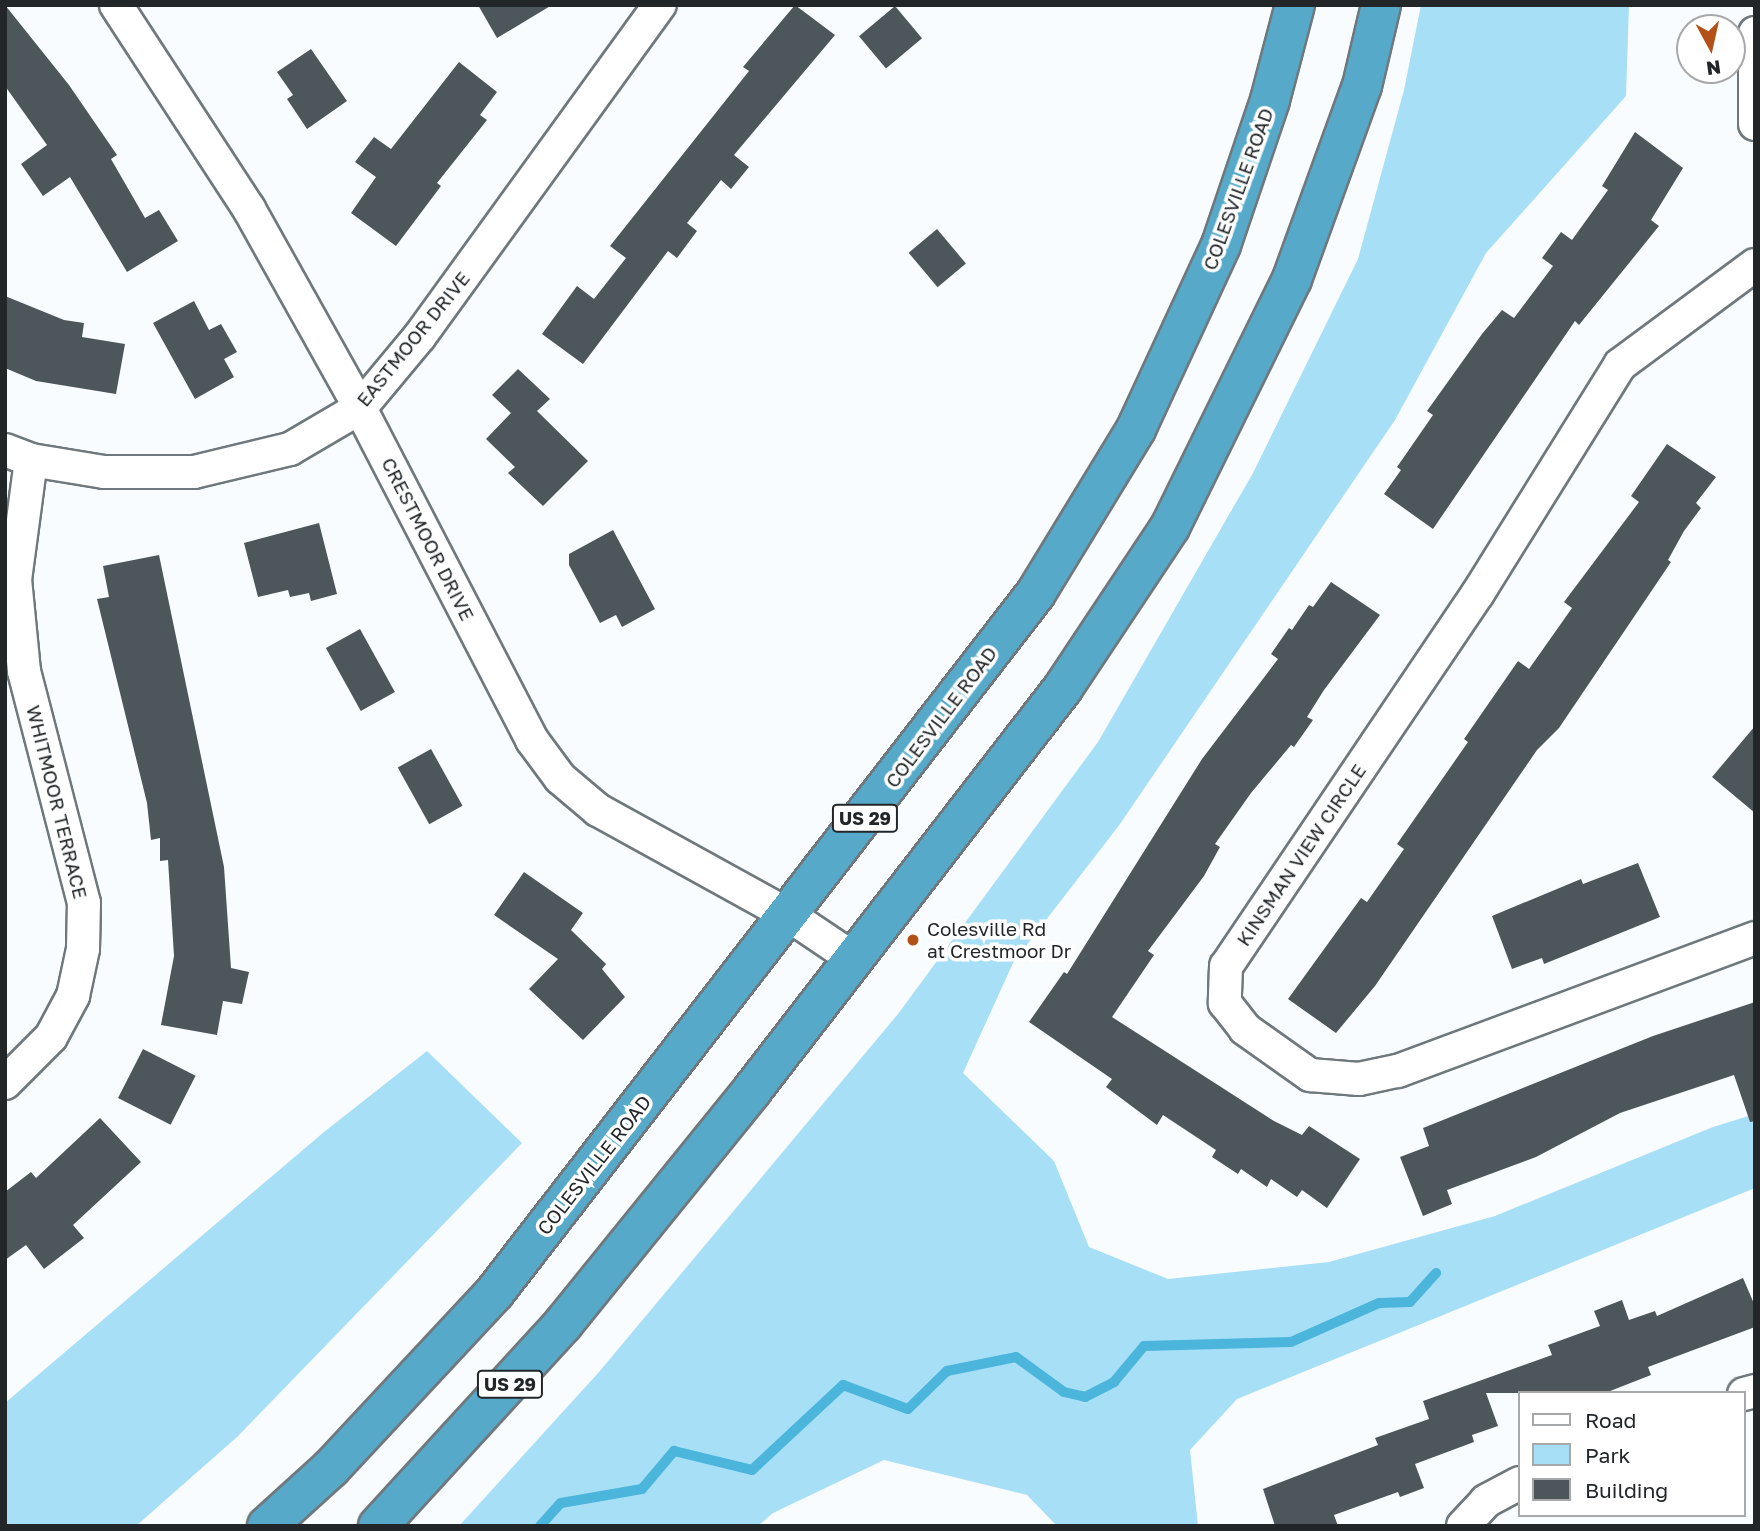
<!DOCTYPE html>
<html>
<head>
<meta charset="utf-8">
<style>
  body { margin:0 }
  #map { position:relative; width:1760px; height:1531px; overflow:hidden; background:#f8fcfe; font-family:"Golos Text",sans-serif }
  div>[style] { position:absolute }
  .green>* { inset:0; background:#a7dff7 }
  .stream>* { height:10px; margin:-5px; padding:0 5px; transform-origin:5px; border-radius:5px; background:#4bb5db }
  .building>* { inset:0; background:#4c565b; transform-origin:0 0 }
  .roads { filter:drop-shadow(2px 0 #6e787d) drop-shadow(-2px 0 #6e787d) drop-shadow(0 2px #6e787d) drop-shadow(0 -2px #6e787d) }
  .street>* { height:32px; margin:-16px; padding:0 16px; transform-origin:16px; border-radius:16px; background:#fff }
  .highway>* { height:38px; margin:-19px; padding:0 19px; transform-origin:19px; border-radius:19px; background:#56a9c9 }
  .dots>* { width:19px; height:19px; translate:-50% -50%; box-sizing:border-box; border:4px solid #fff; border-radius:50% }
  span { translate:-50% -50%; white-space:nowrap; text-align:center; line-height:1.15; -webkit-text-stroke:7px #fff; paint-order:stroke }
  .shield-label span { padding:2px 5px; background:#fff; border:2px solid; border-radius:5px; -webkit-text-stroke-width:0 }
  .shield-label { font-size:18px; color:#222628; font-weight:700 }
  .street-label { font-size:19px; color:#222628 }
  .poi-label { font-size:19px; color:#222628 }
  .left { translate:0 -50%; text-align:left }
  .frame { position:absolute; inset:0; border:7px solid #222628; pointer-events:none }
  .legend { position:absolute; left:1518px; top:1391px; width:228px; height:126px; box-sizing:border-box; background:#fff; border:2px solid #a7a8a9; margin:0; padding:9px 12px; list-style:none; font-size:21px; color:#222628 }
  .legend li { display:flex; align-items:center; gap:14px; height:35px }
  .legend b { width:35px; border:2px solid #a7a8a9 }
  .north { position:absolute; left:1676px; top:14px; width:70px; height:70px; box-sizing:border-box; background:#fff; border:2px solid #a7a8a9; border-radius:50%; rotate:172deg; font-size:19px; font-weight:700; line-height:28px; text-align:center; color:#222628 }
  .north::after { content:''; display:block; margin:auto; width:24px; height:32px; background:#b45118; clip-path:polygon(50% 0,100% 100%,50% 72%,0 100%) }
</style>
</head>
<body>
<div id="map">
  <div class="green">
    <div style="clip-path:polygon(1421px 5px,1629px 5px,1626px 96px,1486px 253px,1395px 420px,1120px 824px,1013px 963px,963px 1073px,1054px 1161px,1089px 1247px,1168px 1279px,1329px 1262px,1495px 1216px,1713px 1127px,1755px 1114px,1755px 1188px,1237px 1399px,1190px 1450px,1198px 1526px,1057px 1526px,1027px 1495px,884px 1460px,773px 1513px,758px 1526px,459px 1526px,599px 1372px,898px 1014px,1098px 742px,1253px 473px,1358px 259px,1404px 90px)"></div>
    <div style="clip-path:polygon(427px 1051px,522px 1143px,237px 1437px,136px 1526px,5px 1526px,5px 1403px,324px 1132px)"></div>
  </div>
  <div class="stream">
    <div style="left:540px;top:1526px;width:31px;rotate:-48deg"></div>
    <div style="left:561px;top:1503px;width:82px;rotate:-9.8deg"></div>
    <div style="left:642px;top:1489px;width:50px;rotate:-49.9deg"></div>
    <div style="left:674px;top:1451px;width:80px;rotate:13.7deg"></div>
    <div style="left:752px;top:1470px;width:125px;rotate:-43deg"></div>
    <div style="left:843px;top:1385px;width:69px;rotate:20.3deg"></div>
    <div style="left:908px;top:1409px;width:54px;rotate:-44.3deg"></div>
    <div style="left:947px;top:1371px;width:70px;rotate:-11.5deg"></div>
    <div style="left:1016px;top:1357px;width:59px;rotate:36.1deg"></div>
    <div style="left:1064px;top:1392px;width:22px;rotate:13deg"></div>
    <div style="left:1085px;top:1397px;width:33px;rotate:-27deg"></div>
    <div style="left:1114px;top:1382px;width:47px;rotate:-50.2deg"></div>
    <div style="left:1144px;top:1346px;width:147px;rotate:-1.6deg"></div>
    <div style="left:1291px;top:1342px;width:96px;rotate:-23.9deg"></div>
    <div style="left:1379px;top:1303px;width:31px;rotate:-2deg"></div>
    <div style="left:1410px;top:1302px;width:39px;rotate:-48deg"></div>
  </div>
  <div class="building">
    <div style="clip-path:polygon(5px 5px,69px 85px,117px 155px,111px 159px,145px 218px,159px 210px,178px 241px,127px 272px,70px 177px,43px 196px,21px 164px,47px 145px,5px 86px)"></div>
    <div style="clip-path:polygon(478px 5px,552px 5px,497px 38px)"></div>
    <div style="clip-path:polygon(795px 5px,835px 35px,734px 155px,749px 167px,731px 189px,721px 180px,687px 223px,697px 231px,677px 258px,668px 251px,583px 364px,542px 334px,577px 286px,594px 299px,626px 258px,610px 246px,749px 71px,743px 67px)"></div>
    <div style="left:895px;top:6px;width:42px;height:47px;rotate:50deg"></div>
    <div style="clip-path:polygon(311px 49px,347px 101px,307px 129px,287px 99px,293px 95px,277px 72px)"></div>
    <div style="clip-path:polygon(459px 62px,497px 92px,480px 115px,487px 120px,437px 183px,441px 186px,396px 246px,351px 213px,376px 177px,355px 162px,374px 137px,391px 149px)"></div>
    <div style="clip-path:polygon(1635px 132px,1683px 168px,1651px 220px,1659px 226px,1579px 325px,1575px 321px,1433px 529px,1384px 494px,1401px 470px,1397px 467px,1433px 415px,1427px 411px,1482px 334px,1502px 310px,1514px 318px,1553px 266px,1542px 258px,1561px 232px,1572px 240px,1608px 190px,1602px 186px)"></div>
    <div style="left:937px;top:229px;width:45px;height:37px;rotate:50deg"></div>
    <div style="clip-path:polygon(5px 296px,64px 320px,84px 323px,82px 337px,125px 344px,116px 394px,36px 381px,5px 368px)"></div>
    <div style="clip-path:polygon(194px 301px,209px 330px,221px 324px,237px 352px,224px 359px,234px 377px,195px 399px,153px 323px)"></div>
    <div style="clip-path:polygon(518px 369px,550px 399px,537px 411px,588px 461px,543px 506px,508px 473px,515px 467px,486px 439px,511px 413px,492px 395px)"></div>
    <div style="clip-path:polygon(1667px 444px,1716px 477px,1696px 503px,1701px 508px,1684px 531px,1668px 560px,1671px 562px,1559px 728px,1537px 750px,1375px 986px,1336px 1033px,1288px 999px,1361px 898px,1367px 902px,1404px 849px,1397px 844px,1468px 742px,1464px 739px,1518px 661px,1529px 669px,1572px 608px,1564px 602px,1639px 502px,1631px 496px)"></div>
    <div style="clip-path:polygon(319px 523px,337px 594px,311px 601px,309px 593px,290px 597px,288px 590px,258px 597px,244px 543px)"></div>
    <div style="clip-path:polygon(613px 530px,655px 609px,622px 627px,616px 615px,600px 623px,569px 565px,569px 554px)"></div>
    <div style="clip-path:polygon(159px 555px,224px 867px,231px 968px,249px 972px,242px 1004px,223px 1001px,217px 1035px,161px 1025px,174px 956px,168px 860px,160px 861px,160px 838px,151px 840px,147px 803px,97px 599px,109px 597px,103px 566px)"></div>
    <div style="clip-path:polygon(1331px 582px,1380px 615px,1324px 690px,1307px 717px,1313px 720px,1294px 747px,1291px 745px,1251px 793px,1215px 844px,1220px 847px,1204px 876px,1148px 951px,1154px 955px,1112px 1017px,1274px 1121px,1302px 1135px,1309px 1126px,1360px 1159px,1327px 1208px,1302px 1190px,1297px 1197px,1271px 1179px,1267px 1187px,1241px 1169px,1238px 1174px,1212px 1157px,1216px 1150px,1163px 1115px,1157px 1125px,1106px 1087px,1112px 1079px,1029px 1022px,1064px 972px,1067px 974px,1202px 759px,1278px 659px,1271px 654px,1289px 628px,1292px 630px,1309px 605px,1313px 607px)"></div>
    <div style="left:360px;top:629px;width:72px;height:39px;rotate:61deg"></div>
    <div style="clip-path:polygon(1755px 726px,1755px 813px,1712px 777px)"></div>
    <div style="left:431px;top:749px;width:65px;height:38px;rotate:61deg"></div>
    <div style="clip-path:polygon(1638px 863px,1660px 917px,1544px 964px,1542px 958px,1512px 969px,1492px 916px,1581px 879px,1583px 884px)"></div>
    <div style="clip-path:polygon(524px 872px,583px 913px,571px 930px,606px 964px,602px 969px,625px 997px,583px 1040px,529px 989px,558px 959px,494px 915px)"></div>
    <div style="clip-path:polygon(1755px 1002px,1755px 1121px,1750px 1122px,1734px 1075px,1620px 1113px,1536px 1157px,1447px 1190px,1452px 1204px,1423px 1216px,1400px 1157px,1429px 1146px,1423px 1128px,1653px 1036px)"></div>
    <div style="left:143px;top:1049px;width:59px;height:55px;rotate:27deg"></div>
    <div style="clip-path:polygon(100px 1118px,141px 1162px,73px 1225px,84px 1238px,44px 1269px,26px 1245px,5px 1260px,5px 1192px,31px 1172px,36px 1178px)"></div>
    <div style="clip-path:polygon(1743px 1278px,1755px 1306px,1755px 1327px,1648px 1367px,1651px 1375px,1605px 1393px,1486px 1393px,1498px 1426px,1472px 1435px,1474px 1442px,1415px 1464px,1424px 1488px,1400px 1497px,1398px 1492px,1334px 1515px,1338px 1526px,1275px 1526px,1263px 1489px,1378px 1445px,1375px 1438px,1429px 1419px,1423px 1401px,1552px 1355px,1548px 1345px,1600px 1326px,1594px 1311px,1622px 1300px,1629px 1320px,1655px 1311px,1657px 1316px)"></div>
  </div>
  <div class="roads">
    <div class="street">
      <div style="left:116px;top:5px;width:244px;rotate:56.9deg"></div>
      <div style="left:249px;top:209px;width:228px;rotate:60.8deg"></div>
      <div style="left:360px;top:408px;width:374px;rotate:62.6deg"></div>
      <div style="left:532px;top:740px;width:47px;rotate:53.6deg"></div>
      <div style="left:560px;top:778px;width:50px;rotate:40.1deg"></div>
      <div style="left:598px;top:810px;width:219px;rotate:28.9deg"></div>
      <div style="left:790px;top:916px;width:77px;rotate:33.9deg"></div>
      <div style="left:1755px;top:33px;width:91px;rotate:90deg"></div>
      <div style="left:1755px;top:265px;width:168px;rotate:143.5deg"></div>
      <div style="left:1620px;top:365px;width:269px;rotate:121.9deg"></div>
      <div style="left:1478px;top:593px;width:450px;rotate:124deg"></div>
      <div style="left:1226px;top:966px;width:37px;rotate:92deg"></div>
      <div style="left:1225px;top:1003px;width:33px;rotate:52deg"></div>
      <div style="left:1245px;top:1029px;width:80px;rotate:35.3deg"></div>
      <div style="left:1310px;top:1075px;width:49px;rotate:4.7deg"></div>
      <div style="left:1359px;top:1079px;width:40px;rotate:-12deg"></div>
      <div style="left:1398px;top:1071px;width:381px;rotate:-20.4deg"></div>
      <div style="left:5px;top:450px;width:28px;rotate:21deg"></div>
      <div style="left:31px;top:460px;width:74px;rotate:9.3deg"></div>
      <div style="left:104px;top:472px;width:90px"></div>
      <div style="left:194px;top:472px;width:99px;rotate:-13.5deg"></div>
      <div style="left:290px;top:449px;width:81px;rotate:-30.4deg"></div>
      <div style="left:360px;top:408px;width:94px;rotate:-50.2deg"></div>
      <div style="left:420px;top:336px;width:409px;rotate:-54.1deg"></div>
      <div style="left:5px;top:590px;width:14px;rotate:-45deg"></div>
      <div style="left:15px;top:580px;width:121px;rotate:-82.4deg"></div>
      <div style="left:5px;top:1083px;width:65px;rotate:-45deg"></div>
      <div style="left:51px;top:1037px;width:47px;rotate:-61.8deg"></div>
      <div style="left:73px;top:996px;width:48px;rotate:-78deg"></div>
      <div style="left:83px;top:949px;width:46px;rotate:-88.8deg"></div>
      <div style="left:84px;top:903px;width:240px;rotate:-104.5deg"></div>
      <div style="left:24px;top:671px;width:91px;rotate:-95.6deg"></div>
      <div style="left:1744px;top:1394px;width:11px;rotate:-15deg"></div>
      <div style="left:1463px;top:1526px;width:34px;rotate:-47deg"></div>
      <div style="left:1486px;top:1501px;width:38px;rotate:-28deg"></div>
    </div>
    <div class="highway">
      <div style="left:267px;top:1526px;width:86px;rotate:-42.2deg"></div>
      <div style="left:331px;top:1468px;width:241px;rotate:-47deg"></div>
      <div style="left:495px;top:1292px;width:884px;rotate:-52.26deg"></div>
      <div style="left:1036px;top:593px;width:192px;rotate:-58.6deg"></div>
      <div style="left:1136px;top:429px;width:203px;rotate:-65.2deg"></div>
      <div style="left:1221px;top:245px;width:153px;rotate:-71.3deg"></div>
      <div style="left:1270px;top:100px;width:98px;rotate:-75.3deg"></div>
      <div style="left:378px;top:1526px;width:274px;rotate:-47.5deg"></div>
      <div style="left:563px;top:1324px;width:302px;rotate:-51deg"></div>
      <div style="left:753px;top:1089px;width:507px;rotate:-52.29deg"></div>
      <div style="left:1063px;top:688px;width:193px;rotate:-56.4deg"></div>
      <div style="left:1170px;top:527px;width:276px;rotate:-63.8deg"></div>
      <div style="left:1292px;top:279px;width:205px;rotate:-70.1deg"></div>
      <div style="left:1362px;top:86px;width:83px;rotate:-76.8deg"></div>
    </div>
  </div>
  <div class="dots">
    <div style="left:913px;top:940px;background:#b45118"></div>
  </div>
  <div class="shield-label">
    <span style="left:865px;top:818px">US 29</span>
    <span style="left:510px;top:1384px">US 29</span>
  </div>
  <div class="street-label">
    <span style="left:1238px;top:189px;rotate:-70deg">COLESVILLE ROAD</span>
    <span style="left:413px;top:339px;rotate:-51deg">EASTMOOR DRIVE</span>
    <span style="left:428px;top:539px;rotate:63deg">CRESTMOOR DRIVE</span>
    <span style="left:941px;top:717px;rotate:-53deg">COLESVILLE ROAD</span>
    <span style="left:57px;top:802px;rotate:76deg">WHITMOOR TERRACE</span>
    <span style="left:1301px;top:855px;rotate:-56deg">KINSMAN VIEW CIRCLE</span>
    <span style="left:594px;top:1165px;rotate:-52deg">COLESVILLE ROAD</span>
  </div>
  <div class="poi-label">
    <span class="left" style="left:927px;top:940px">Colesville Rd<br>at Crestmoor Dr</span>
  </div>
  <div class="frame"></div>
  <ul class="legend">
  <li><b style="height:9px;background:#fff"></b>Road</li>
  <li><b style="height:19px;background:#a7dff7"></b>Park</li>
  <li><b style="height:19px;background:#4c565b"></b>Building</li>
  </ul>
  <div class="north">N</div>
</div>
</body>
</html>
